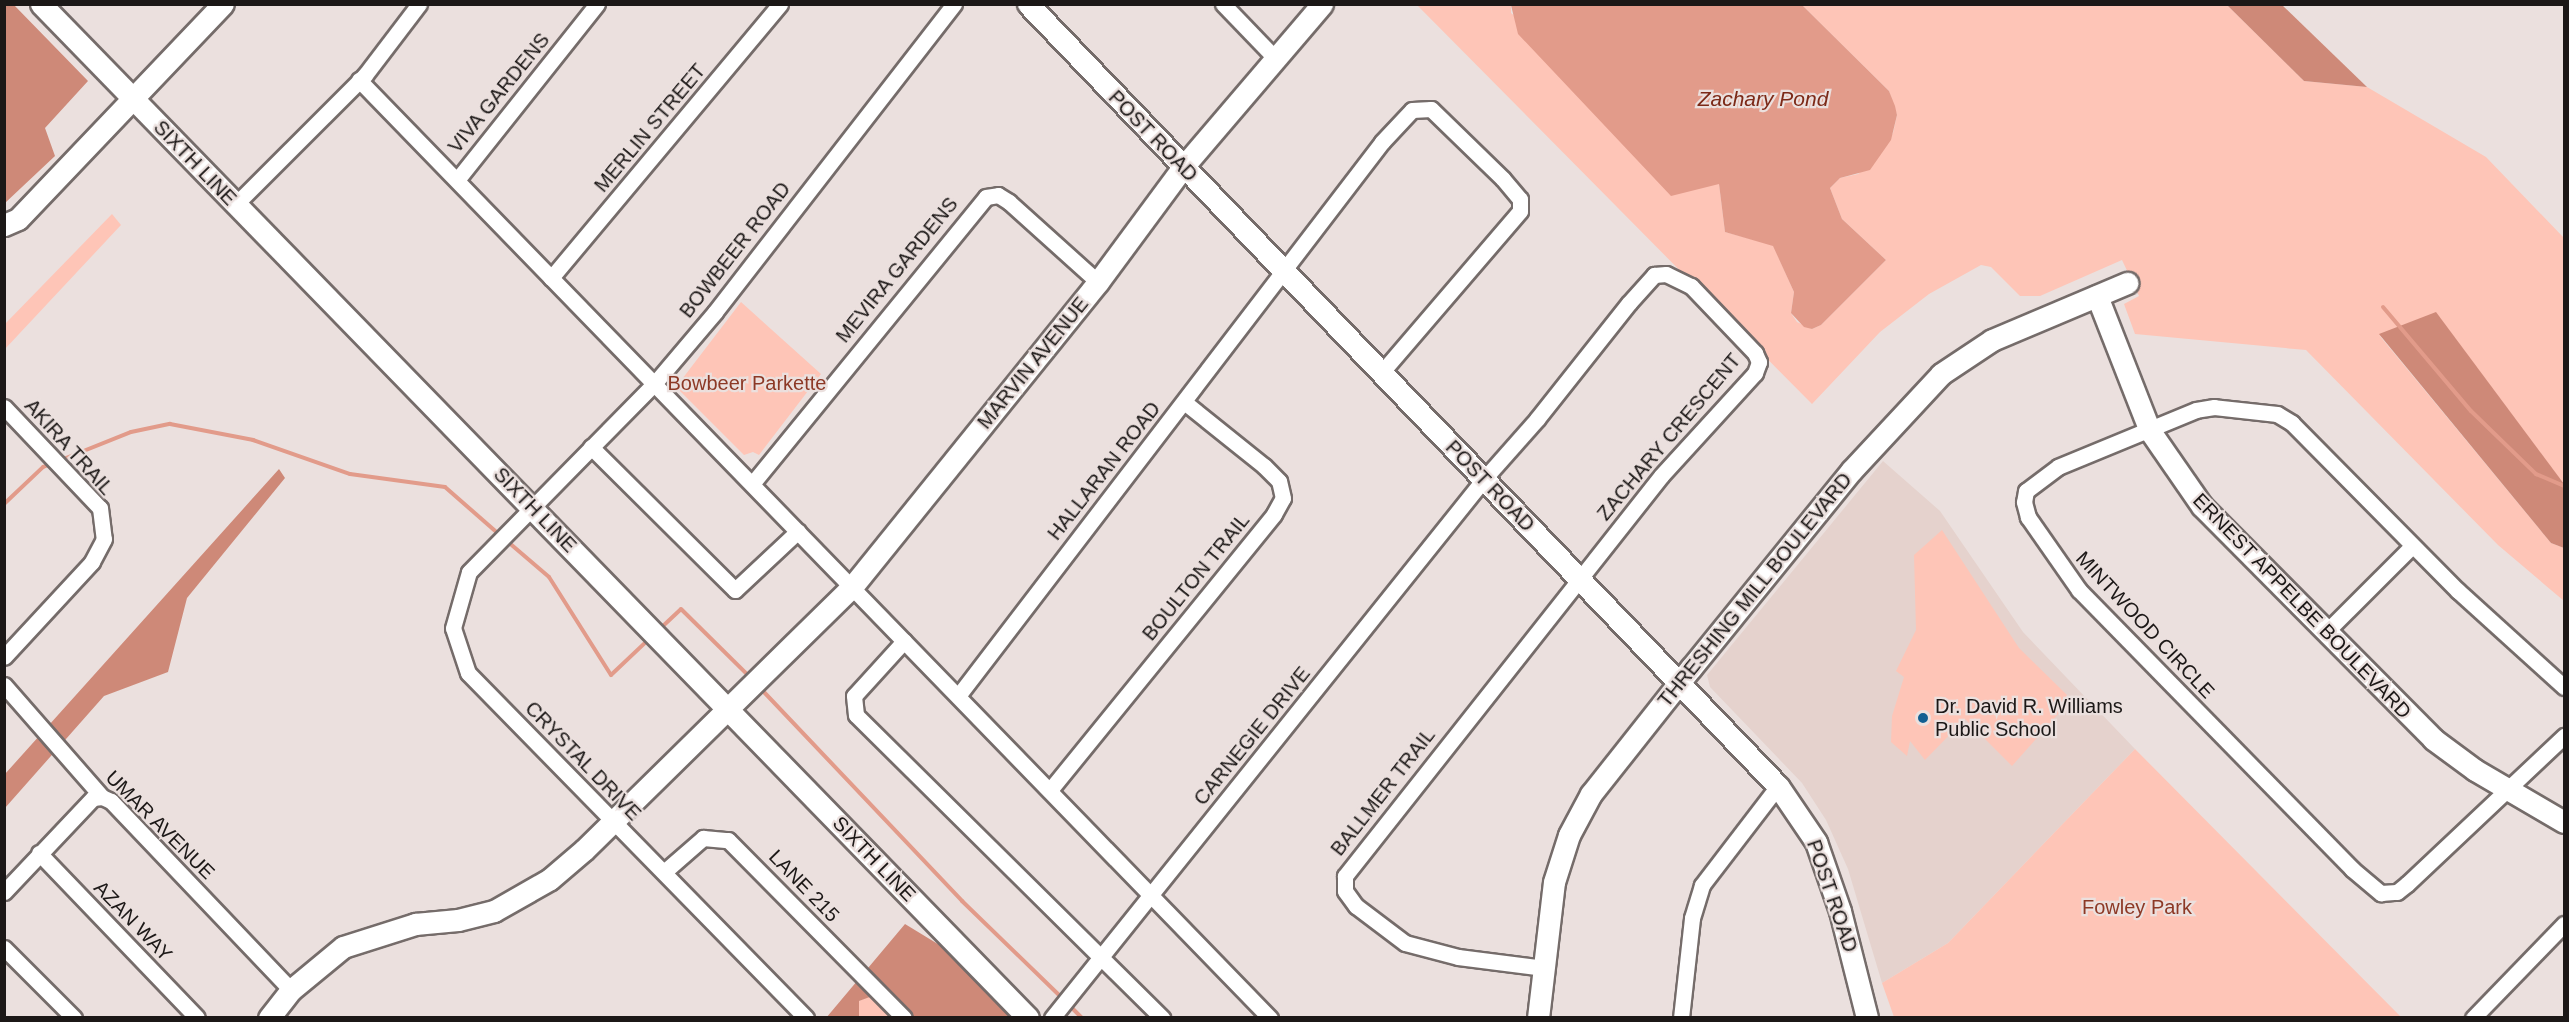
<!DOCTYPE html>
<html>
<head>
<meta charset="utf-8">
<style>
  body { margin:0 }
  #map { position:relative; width:2569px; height:1022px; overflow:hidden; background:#ebe0de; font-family:Arial,sans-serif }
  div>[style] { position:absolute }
  .built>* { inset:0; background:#e5d2cd }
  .green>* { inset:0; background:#fec5b7 }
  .forest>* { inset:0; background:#ce8978 }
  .water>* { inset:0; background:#e29b8a }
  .stream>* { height:4px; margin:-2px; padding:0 2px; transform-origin:2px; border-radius:2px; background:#e29b8a }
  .roads { filter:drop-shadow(2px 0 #756c6a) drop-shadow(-2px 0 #756c6a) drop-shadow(0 2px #756c6a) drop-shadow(0 -2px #756c6a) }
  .street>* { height:15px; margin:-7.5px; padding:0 7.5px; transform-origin:7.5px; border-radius:7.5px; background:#fff }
  .secondary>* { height:21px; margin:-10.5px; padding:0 10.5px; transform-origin:10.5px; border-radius:10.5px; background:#fff }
  .dots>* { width:16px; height:16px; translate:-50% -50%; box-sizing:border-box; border:3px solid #ebe0de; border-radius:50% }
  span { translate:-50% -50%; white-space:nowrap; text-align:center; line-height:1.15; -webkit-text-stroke:4.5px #ebe0de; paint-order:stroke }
  .street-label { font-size:20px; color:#1c1817 }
  .park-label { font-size:20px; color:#8d3926 }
  .poi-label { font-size:20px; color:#1c1817 }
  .left { translate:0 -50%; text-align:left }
  .water-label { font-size:21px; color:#7c2917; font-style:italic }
  .frame { position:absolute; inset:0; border:6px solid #1c1817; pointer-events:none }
</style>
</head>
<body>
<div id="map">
  <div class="built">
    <div style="clip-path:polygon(1883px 461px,1940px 511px,2023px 632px,2135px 749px,1948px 943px,1882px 983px,1848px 869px,1826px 820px,1802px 783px,1710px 687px,1707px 675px)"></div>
  </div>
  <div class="green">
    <div style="clip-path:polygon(1417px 5px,1511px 5px,1511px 13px,1719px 184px,1725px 232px,1773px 245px,1794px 292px,1791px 313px,1797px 322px,1812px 329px,1821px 325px,1886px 260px,1842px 219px,1830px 188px,1840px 178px,1858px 174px,1875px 159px,1893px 133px,1897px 115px,1889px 91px,1802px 5px,2227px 5px,2304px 81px,2367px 87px,2486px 157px,2564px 238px,2564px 484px,2379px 335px,2551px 543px,2564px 548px,2564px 601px,2498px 545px,2306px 350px,2135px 334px,2124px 304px,2139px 296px,2122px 260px,2040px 296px,2020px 296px,1991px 267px,1981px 265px,1929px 294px,1880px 332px,1812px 404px)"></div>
    <div style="clip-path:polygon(112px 214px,121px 225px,5px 349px,5px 324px)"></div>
    <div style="clip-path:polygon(741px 302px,821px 374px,759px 455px,753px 452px,744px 455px,676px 387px)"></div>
    <div style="clip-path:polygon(1942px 530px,2019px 648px,2067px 695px,2067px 704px,2012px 766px,1965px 719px,1925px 760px,1910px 741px,1907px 756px,1891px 742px,1892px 716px,1904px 677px,1896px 671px,1916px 630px,1914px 555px)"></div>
    <div style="clip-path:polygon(2135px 749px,2401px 1017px,1894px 1017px,1882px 983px,1948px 943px)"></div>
    <div style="clip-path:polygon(875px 994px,890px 1017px,859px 1017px,859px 1001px)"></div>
  </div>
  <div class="forest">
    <div style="clip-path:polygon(14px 5px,88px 81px,45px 128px,55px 156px,5px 203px,4px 5px)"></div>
    <div style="clip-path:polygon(2227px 5px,2282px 5px,2367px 87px,2304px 81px)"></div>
    <div style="clip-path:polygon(2436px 312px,2564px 484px,2564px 548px,2551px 543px,2379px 334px)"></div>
    <div style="clip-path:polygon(279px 469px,285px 478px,187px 598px,168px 672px,104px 696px,5px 808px,5px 774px)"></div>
    <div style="clip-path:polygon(905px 924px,946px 949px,1016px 1017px,890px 1017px,875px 995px,859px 1001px,859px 1017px,826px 1018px)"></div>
  </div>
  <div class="water">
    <div style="clip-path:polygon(1511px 5px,1802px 5px,1889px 91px,1895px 106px,1897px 115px,1891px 140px,1870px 170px,1840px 178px,1830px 188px,1842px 219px,1886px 260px,1821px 325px,1812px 329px,1804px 327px,1791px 313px,1794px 292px,1773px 246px,1725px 232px,1719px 184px,1671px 196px,1518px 34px)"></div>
  </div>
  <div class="stream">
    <div style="left:2383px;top:307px;width:136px;rotate:49.8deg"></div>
    <div style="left:2471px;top:411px;width:91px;rotate:44.1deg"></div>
    <div style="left:2536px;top:474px;width:30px;rotate:23deg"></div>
    <div style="left:61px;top:460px;width:75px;rotate:-21.8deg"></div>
    <div style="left:131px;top:432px;width:40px;rotate:-12deg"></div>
    <div style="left:170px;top:424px;width:85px;rotate:10.9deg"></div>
    <div style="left:253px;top:440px;width:103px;rotate:19.3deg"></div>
    <div style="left:350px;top:474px;width:96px;rotate:7.8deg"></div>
    <div style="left:445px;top:487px;width:74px;rotate:41.2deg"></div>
    <div style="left:4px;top:504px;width:54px;rotate:-43.5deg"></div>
    <div style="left:43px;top:467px;width:9px;rotate:-21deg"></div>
    <div style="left:507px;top:541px;width:55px;rotate:40.6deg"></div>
    <div style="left:549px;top:577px;width:116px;rotate:57.7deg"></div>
    <div style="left:611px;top:675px;width:50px;rotate:-43.4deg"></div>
    <div style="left:664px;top:625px;width:23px;rotate:-43deg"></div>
    <div style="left:681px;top:609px;width:93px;rotate:44.6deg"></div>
    <div style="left:762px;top:690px;width:291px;rotate:46.5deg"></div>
    <div style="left:962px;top:901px;width:134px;rotate:44.1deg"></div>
    <div style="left:1073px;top:1009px;width:13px;rotate:45deg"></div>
  </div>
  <div class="roads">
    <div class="street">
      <div style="left:1223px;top:4px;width:76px;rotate:46.1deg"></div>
      <div style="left:359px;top:80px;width:1308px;rotate:45.84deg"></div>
      <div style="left:457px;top:180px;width:225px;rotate:-51.5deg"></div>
      <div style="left:236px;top:204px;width:182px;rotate:-45deg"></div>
      <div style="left:365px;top:75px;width:89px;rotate:-52.7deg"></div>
      <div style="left:551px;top:278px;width:357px;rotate:-50.1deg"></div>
      <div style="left:4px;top:407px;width:139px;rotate:46.5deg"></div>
      <div style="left:100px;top:508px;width:31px;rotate:83deg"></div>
      <div style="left:104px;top:539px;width:26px;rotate:118deg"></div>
      <div style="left:92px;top:562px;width:129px;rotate:132.8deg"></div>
      <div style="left:591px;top:447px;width:203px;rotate:44.8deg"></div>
      <div style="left:735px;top:590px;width:86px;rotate:-43.1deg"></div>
      <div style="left:752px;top:484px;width:370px;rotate:-50.8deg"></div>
      <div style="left:986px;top:197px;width:12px;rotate:-9deg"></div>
      <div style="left:998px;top:195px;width:13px;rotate:32deg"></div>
      <div style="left:1009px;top:202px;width:120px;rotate:42deg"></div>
      <div style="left:2326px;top:632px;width:122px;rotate:-45deg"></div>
      <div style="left:904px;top:641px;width:74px;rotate:132.3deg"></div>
      <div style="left:854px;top:696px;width:19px;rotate:84deg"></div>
      <div style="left:856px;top:715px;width:431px;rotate:44.7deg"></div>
      <div style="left:4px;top:685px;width:149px;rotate:48.8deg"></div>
      <div style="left:102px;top:797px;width:10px;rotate:24deg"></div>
      <div style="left:111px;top:801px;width:261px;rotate:46.4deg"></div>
      <div style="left:2564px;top:687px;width:143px;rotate:-137.8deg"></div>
      <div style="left:2458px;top:591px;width:236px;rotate:-134.7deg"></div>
      <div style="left:2292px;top:423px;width:17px;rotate:-149deg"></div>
      <div style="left:2277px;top:414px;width:63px;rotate:-173.7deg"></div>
      <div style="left:2214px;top:407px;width:18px;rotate:171deg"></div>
      <div style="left:2196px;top:410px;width:149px;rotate:157.6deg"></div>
      <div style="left:2058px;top:467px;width:40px;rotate:143deg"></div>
      <div style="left:2026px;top:491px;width:11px;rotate:100deg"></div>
      <div style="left:2024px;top:502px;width:16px;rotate:75deg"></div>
      <div style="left:2028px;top:517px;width:89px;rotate:55.1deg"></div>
      <div style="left:2079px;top:590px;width:390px;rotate:45.6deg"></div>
      <div style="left:2352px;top:869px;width:38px;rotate:40deg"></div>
      <div style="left:2381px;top:893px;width:16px;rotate:-4deg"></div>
      <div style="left:2397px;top:892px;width:13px;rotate:-39deg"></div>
      <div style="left:2407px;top:884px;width:216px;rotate:-43.3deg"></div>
      <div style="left:958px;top:696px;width:698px;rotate:-52.57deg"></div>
      <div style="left:1382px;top:142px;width:44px;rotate:-46.8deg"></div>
      <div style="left:1412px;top:110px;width:19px;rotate:-3deg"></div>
      <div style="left:1431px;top:109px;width:100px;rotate:44.2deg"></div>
      <div style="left:1503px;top:179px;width:26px;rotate:50deg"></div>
      <div style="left:1520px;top:199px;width:12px;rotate:90deg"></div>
      <div style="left:1520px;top:211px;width:213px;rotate:130.6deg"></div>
      <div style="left:1050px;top:790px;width:355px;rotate:-50.9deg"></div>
      <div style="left:1274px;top:514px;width:18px;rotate:-61deg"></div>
      <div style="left:1283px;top:498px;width:17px;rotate:-103deg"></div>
      <div style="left:1279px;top:481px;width:21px;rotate:-135deg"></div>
      <div style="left:1264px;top:466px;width:102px;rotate:-141.3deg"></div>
      <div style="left:39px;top:853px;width:228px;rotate:46.2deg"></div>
      <div style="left:664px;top:872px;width:52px;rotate:-41.1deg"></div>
      <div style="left:703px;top:838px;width:25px;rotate:5deg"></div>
      <div style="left:728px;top:840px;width:250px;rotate:45.3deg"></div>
      <div style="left:4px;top:892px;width:129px;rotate:-46.6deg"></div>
      <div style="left:93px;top:798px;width:9px;rotate:-6deg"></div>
      <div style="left:4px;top:948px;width:99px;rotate:45deg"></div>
      <div style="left:806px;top:1018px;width:483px;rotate:-134.4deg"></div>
      <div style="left:468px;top:673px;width:47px;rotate:-108.4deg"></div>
      <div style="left:453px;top:628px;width:58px;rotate:-74.1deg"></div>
      <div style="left:469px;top:572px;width:264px;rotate:-45.5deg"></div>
      <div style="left:654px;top:384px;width:94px;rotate:-49.7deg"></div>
      <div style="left:715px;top:312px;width:390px;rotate:-52.2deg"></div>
      <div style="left:1052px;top:1018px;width:691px;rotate:-51.29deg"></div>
      <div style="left:1484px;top:479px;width:80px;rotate:-48.5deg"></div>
      <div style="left:1537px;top:419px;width:148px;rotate:-51.6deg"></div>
      <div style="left:1629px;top:303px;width:38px;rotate:-48deg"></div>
      <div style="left:1654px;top:275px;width:12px;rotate:-5deg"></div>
      <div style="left:1666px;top:274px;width:28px;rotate:26deg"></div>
      <div style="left:1691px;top:286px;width:93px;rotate:46.3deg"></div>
      <div style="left:1755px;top:353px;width:10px;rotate:66deg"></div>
      <div style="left:1759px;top:362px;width:12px;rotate:110deg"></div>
      <div style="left:1755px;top:373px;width:139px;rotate:132.4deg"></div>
      <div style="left:1661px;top:476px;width:510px;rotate:128.31deg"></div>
      <div style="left:1345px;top:876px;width:15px;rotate:90deg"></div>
      <div style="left:1345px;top:891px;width:19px;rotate:54deg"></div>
      <div style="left:1356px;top:906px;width:61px;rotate:37.1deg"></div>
      <div style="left:1405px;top:943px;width:55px;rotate:14.8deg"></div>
      <div style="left:1458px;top:957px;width:87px;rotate:7.3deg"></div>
      <div style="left:1681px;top:1018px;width:101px;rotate:-83.7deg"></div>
      <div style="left:1692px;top:918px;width:34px;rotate:-73deg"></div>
      <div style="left:1702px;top:885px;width:125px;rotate:-52.5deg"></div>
      <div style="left:2473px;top:1018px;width:131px;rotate:-45.9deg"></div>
    </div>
    <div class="secondary">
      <div style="left:41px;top:4px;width:1415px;rotate:45.77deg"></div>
      <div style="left:1028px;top:4px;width:1084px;rotate:46.2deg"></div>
      <div style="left:1778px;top:786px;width:68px;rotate:55.8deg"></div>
      <div style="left:1816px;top:842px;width:73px;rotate:70.8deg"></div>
      <div style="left:1840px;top:911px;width:110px;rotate:75.8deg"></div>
      <div style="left:4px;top:225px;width:15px;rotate:-23deg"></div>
      <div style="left:18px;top:219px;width:297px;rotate:-46.4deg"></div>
      <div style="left:2097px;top:296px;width:145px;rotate:68.6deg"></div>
      <div style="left:2150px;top:431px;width:91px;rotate:55.3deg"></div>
      <div style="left:2202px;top:506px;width:328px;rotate:45.2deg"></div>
      <div style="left:2433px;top:739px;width:52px;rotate:36.4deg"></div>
      <div style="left:2475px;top:770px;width:103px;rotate:30.3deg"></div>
      <div style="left:269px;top:1018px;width:36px;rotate:-52deg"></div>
      <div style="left:291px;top:990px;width:67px;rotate:-39.6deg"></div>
      <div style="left:343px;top:947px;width:76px;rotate:-17.7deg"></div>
      <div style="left:415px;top:924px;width:43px;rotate:-5.3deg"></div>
      <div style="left:458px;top:920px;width:37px;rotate:-14deg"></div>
      <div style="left:494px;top:911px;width:64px;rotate:-29.7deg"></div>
      <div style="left:550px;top:879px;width:45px;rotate:-40.5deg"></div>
      <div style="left:584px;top:850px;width:375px;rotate:-44.5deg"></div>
      <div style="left:852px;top:587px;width:392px;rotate:-51.1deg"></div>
      <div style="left:1098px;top:282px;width:143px;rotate:-53.5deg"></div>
      <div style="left:1183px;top:167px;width:214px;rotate:-49.5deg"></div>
      <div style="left:1538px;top:1018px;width:137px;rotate:-83.3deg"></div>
      <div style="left:1554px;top:882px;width:49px;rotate:-72.3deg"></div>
      <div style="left:1569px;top:835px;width:47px;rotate:-61.8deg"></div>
      <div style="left:1591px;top:794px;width:161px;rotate:-51.6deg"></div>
      <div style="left:1691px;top:668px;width:254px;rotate:-50.9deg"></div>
      <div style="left:1851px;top:471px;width:132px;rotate:-47.1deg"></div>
      <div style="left:1941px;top:374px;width:61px;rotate:-33.7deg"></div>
      <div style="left:1992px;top:340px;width:147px;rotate:-22.9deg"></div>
    </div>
  </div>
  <div class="dots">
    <div style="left:1923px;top:718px;background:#115f92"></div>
  </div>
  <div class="street-label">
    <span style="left:499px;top:93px;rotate:-51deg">VIVA GARDENS</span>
    <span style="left:650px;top:128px;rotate:-50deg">MERLIN STREET</span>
    <span style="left:1153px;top:136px;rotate:46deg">POST ROAD</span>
    <span style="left:195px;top:163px;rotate:46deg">SIXTH LINE</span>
    <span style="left:735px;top:250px;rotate:-52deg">BOWBEER ROAD</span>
    <span style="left:897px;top:270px;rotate:-51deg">MEVIRA GARDENS</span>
    <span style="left:1033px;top:363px;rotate:-51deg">MARVIN AVENUE</span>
    <span style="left:1669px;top:437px;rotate:-50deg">ZACHARY CRESCENT</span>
    <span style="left:69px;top:447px;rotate:48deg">AKIRA TRAIL</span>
    <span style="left:1104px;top:471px;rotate:-52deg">HALLARAN ROAD</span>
    <span style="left:1490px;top:486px;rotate:46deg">POST ROAD</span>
    <span style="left:535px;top:510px;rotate:46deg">SIXTH LINE</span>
    <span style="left:1196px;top:577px;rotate:-51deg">BOULTON TRAIL</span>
    <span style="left:1755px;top:590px;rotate:-51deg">THRESHING MILL BOULEVARD</span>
    <span style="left:2302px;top:606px;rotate:46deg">ERNEST APPELBE BOULEVARD</span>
    <span style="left:2145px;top:625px;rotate:47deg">MINTWOOD CIRCLE</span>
    <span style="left:1252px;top:736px;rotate:-51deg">CARNEGIE DRIVE</span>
    <span style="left:583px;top:761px;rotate:46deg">CRYSTAL DRIVE</span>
    <span style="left:1383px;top:792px;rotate:-52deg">BALLMER TRAIL</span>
    <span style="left:160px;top:825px;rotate:45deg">UMAR AVENUE</span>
    <span style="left:874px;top:859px;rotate:46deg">SIXTH LINE</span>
    <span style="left:804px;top:886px;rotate:46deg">LANE 215</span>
    <span style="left:1832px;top:896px;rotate:71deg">POST ROAD</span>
    <span style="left:133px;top:921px;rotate:46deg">AZAN WAY</span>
  </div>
  <div class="park-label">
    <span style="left:747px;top:383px">Bowbeer Parkette</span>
    <span style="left:2137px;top:907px">Fowley Park</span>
  </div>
  <div class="poi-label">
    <span class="left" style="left:1935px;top:718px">Dr. David R. Williams<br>Public School</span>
  </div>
  <div class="water-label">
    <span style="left:1763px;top:99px">Zachary Pond</span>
  </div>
  <div class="frame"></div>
</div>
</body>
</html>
